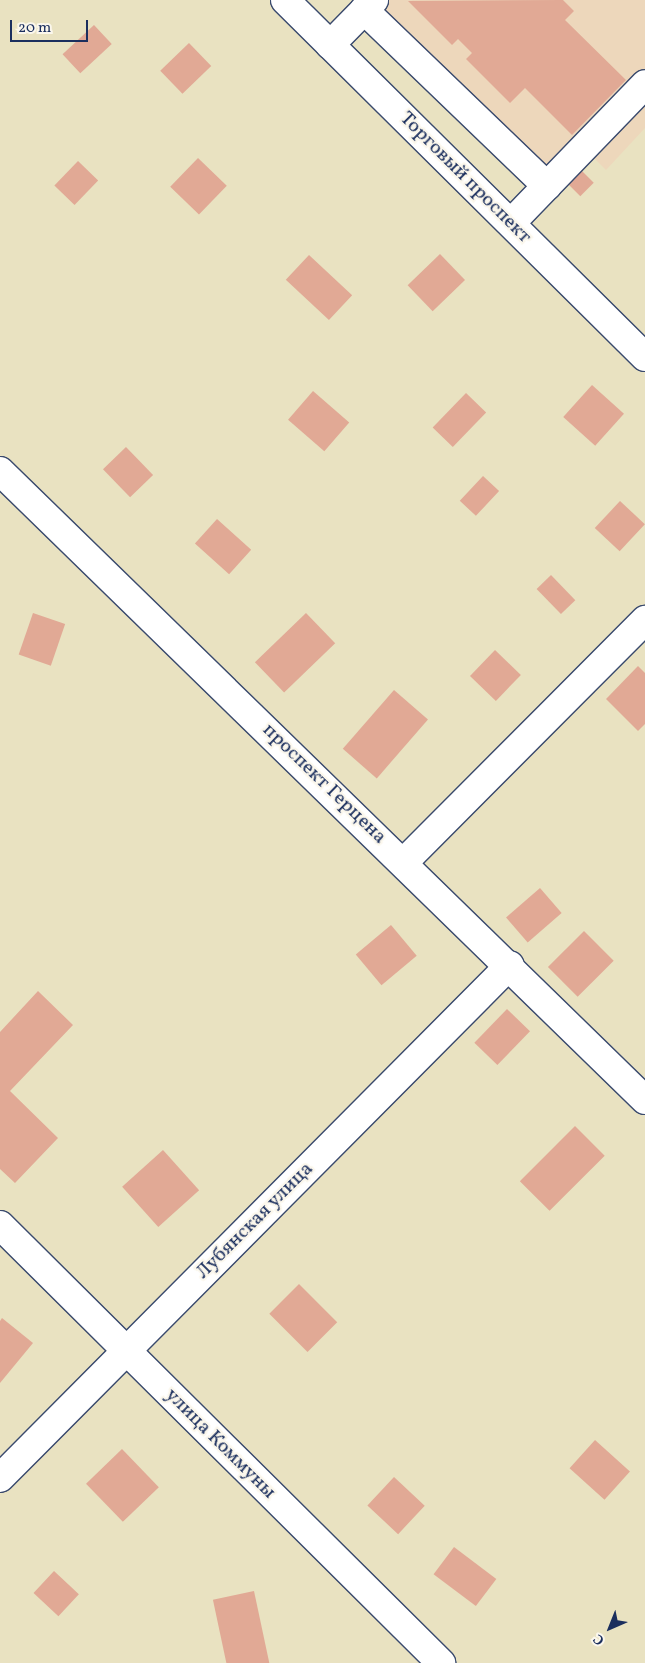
<!DOCTYPE html>
<html>
<head>
<meta charset="utf-8">
<style>
  body { margin:0 }
  #map { position:relative; width:645px; height:1663px; overflow:hidden; background:#e9e2c1; font-family:Vollkorn,serif }
  div>[style] { position:absolute }
  .built>* { inset:0; background:#edd7bb }
  .building>* { inset:0; background:#e1a995; transform-origin:0 0 }
  .roads { filter:drop-shadow(1px 0 #3a4a6d) drop-shadow(-1px 0 #3a4a6d) drop-shadow(0 1px #3a4a6d) drop-shadow(0 -1px #3a4a6d) }
  .minor>* { height:28px; margin:-14px; padding:0 14px; transform-origin:14px; border-radius:14px; background:#fff }
  span { translate:-50% -50%; white-space:nowrap; text-align:center; line-height:1.15; -webkit-text-stroke:4.5px #fbf7ec; paint-order:stroke }
  .street-label { font-size:20px; color:#1b2f5e }
  .north { position:absolute; left:585px; top:1603px; width:50px; height:50px; -webkit-text-stroke:4px #fbf7ec; paint-order:stroke; rotate:224deg; font-size:14px; font-weight:700; line-height:20px; text-align:center; color:#1b2f5e }
  .north::after { content:''; display:block; margin:auto; width:18px; height:22px; background:#1b2f5e; clip-path:polygon(50% 0,100% 100%,50% 72%,0 100%) }
  .scale { position:absolute; left:10px; top:20px; width:78px; height:22px; box-sizing:border-box; border:2px solid #1b2f5e; border-top:0; padding-left:6px; font-size:15px; line-height:18px; white-space:nowrap; color:#1b2f5e; -webkit-text-stroke:4px #fbf7ec; paint-order:stroke }
</style>
</head>
<body>
<div id="map">
  <div class="built">
    <div style="clip-path:polygon(353px 0,645px 0,645px 128px,606px 170px,591px 155px,545px 203px,344px 9px)"></div>
  </div>
  <div class="building">
    <div style="clip-path:polygon(563px 0,574px 11px,565px 20px,626px 80px,572px 135px,525px 88px,510px 103px,466px 59px,472px 53px,458px 39px,452px 45px,408px 1px)"></div>
    <div style="left:94px;top:25px;width:26px;height:43px;rotate:47deg"></div>
    <div style="left:189px;top:43px;width:32px;height:40px;rotate:46deg"></div>
    <div style="left:198px;top:158px;width:40px;height:40px;rotate:44deg"></div>
    <div style="left:78px;top:161px;width:28px;height:34px;rotate:44deg"></div>
    <div style="left:581px;top:170px;width:18px;height:19px;rotate:45deg"></div>
    <div style="left:440px;top:254px;width:36px;height:45px;rotate:46deg"></div>
    <div style="left:309px;top:255px;width:59px;height:34px;rotate:43deg"></div>
    <div style="left:592px;top:385px;width:43px;height:43px;rotate:42deg"></div>
    <div style="left:313px;top:391px;width:48px;height:38px;rotate:41deg"></div>
    <div style="left:466px;top:393px;width:28px;height:48px;rotate:44deg"></div>
    <div style="left:126px;top:447px;width:39px;height:32px;rotate:46deg"></div>
    <div style="left:483px;top:476px;width:22px;height:34px;rotate:43deg"></div>
    <div style="left:620px;top:501px;width:34px;height:37px;rotate:43deg"></div>
    <div style="left:217px;top:519px;width:46px;height:33px;rotate:42deg"></div>
    <div style="left:551px;top:575px;width:35px;height:20px;rotate:46deg"></div>
    <div style="left:33px;top:613px;width:34px;height:44px;rotate:19deg"></div>
    <div style="left:306px;top:613px;width:42px;height:71px;rotate:46deg"></div>
    <div style="left:495px;top:650px;width:36px;height:36px;rotate:44deg"></div>
    <div style="clip-path:polygon(638px 666px,645px 673px,645px 724px,638px 731px,606px 699px)"></div>
    <div style="left:394px;top:690px;width:45px;height:78px;rotate:41deg"></div>
    <div style="left:540px;top:888px;width:33px;height:45px;rotate:49deg"></div>
    <div style="left:391px;top:925px;width:40px;height:46px;rotate:50deg"></div>
    <div style="left:584px;top:931px;width:42px;height:51px;rotate:45deg"></div>
    <div style="clip-path:polygon(38px 991px,73px 1025px,10px 1091px,58px 1138px,15px 1183px,0 1169px,0 1032px)"></div>
    <div style="left:507px;top:1009px;width:32px;height:47px;rotate:44deg"></div>
    <div style="left:575px;top:1126px;width:42px;height:78px;rotate:45deg"></div>
    <div style="left:163px;top:1150px;width:54px;height:55px;rotate:48deg"></div>
    <div style="left:299px;top:1284px;width:54px;height:42px;rotate:45deg"></div>
    <div style="clip-path:polygon(2px 1318px,33px 1343px,0 1383px,0 1321px)"></div>
    <div style="left:595px;top:1440px;width:47px;height:38px;rotate:42deg"></div>
    <div style="left:122px;top:1449px;width:53px;height:50px;rotate:46deg"></div>
    <div style="left:394px;top:1477px;width:42px;height:39px;rotate:43deg"></div>
    <div style="left:454px;top:1547px;width:53px;height:34px;rotate:37deg"></div>
    <div style="left:54px;top:1571px;width:34px;height:30px;rotate:43deg"></div>
    <div style="left:254px;top:1591px;width:74px;height:42px;rotate:78deg"></div>
  </div>
  <div class="roads">
    <div class="minor">
      <div style="left:285px;top:0;width:507px;rotate:44.76deg"></div>
      <div style="left:364px;top:10px;width:254px;rotate:43.9deg"></div>
      <div style="left:330px;top:45px;width:63px;rotate:-45.6deg"></div>
      <div style="left:511px;top:223px;width:193px;rotate:-46deg"></div>
      <div style="left:0;top:471px;width:901px;rotate:44.28deg"></div>
      <div style="left:404px;top:862px;width:342px;rotate:-45.1deg"></div>
      <div style="left:0;top:1225px;width:622px;rotate:44.8deg"></div>
      <div style="left:0;top:1478px;width:723px;rotate:-45.17deg"></div>
    </div>
  </div>
  <div class="street-label">
    <span style="left:465px;top:178px;rotate:45deg">Торговый проспект</span>
    <span style="left:324px;top:784px;rotate:44deg">проспект Герцена</span>
    <span style="left:255px;top:1221px;rotate:-45deg">Лубянская улица</span>
    <span style="left:220px;top:1444px;rotate:45deg">улица Коммуны</span>
  </div>
  <div class="north">С</div>
  <div class="scale">20 m</div>
</div>
</body>
</html>
